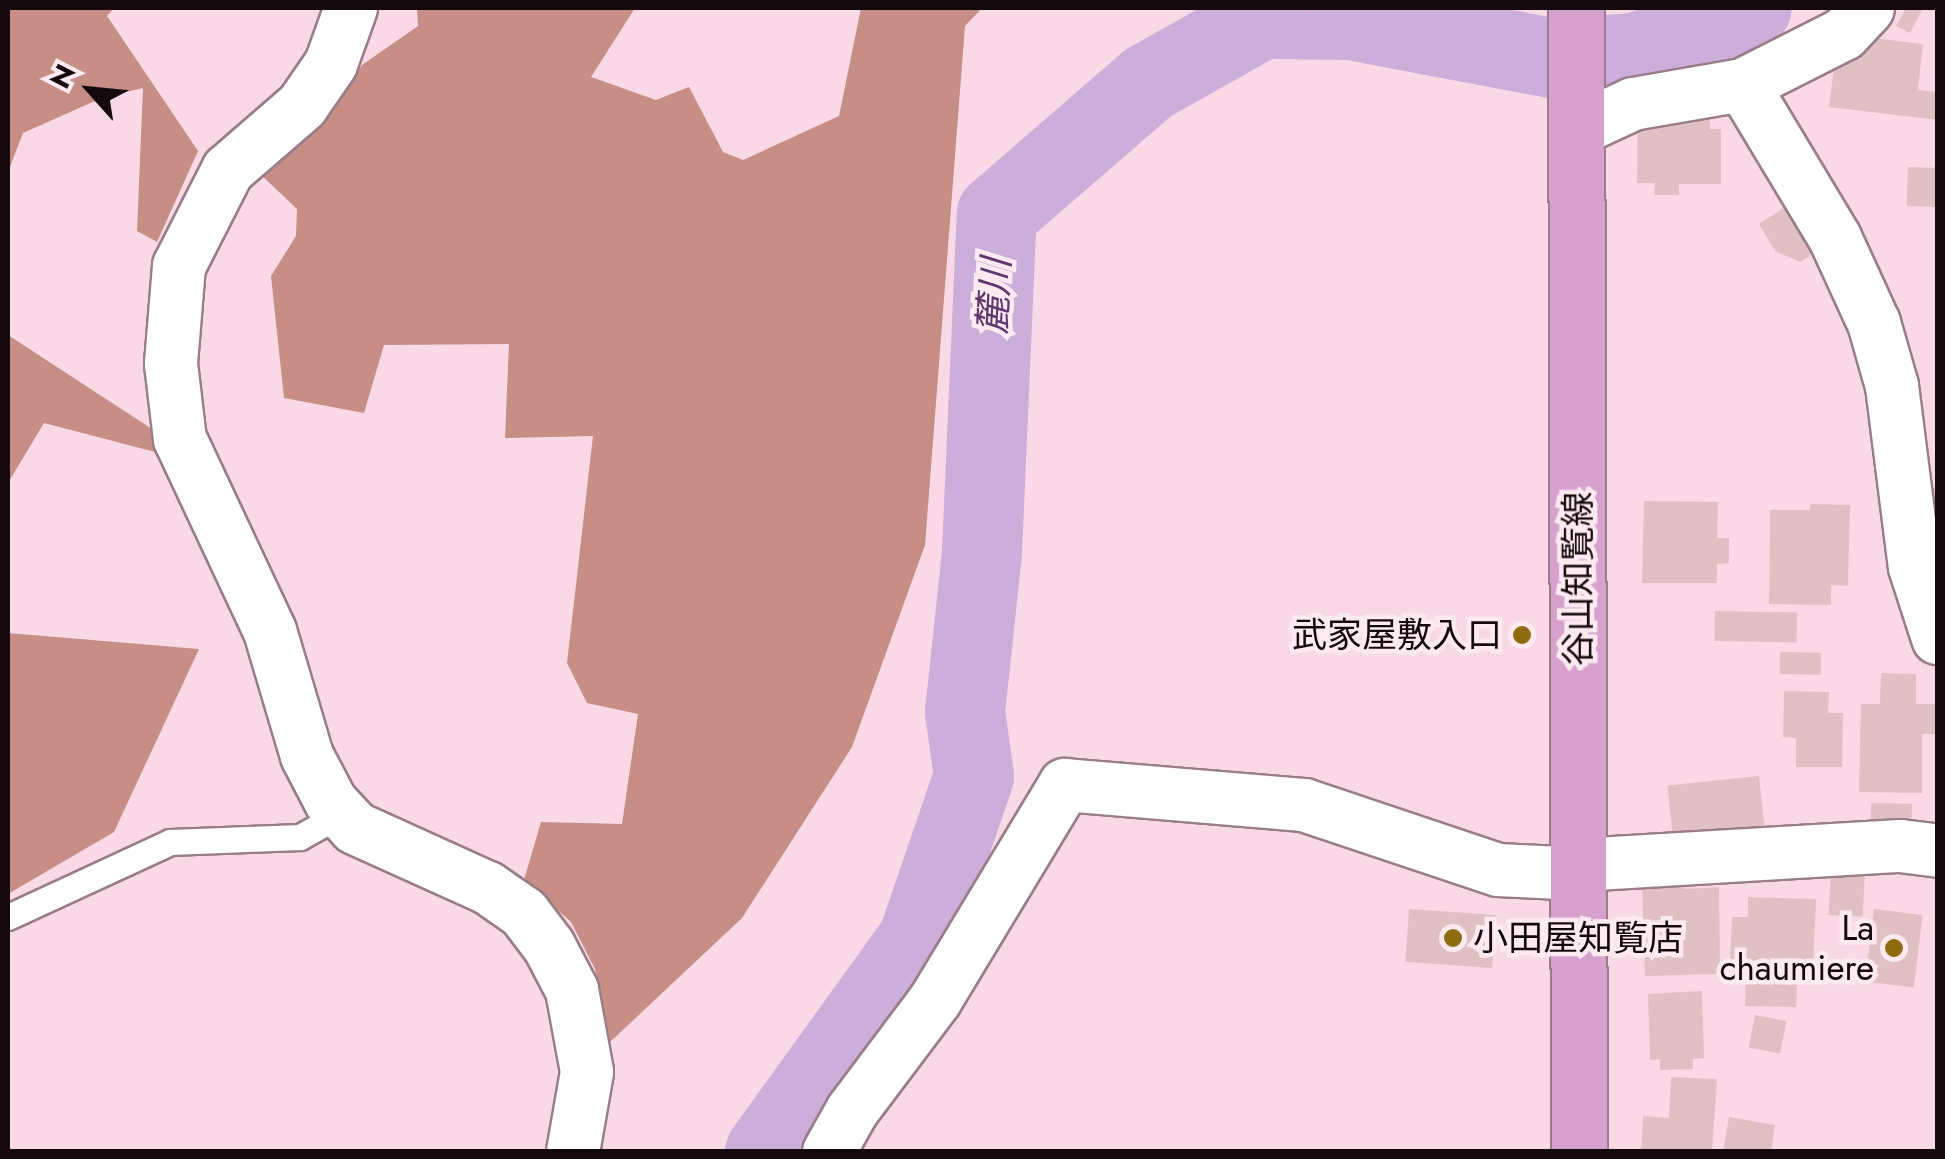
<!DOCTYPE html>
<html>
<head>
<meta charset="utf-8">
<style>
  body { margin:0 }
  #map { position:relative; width:1945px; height:1159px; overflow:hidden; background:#f8d9e5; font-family:Jost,"Noto Sans JP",sans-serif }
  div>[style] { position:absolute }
  .forest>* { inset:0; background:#c68e85 }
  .river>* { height:80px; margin:-40px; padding:0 40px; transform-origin:40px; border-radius:40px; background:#ccaedb }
  .building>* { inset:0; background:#e1c0c4; transform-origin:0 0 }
  .roads { filter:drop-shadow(2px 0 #997d88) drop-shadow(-2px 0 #997d88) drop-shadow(0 2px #997d88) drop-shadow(0 -2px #997d88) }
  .service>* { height:25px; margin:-12.5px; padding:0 12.5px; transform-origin:12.5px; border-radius:12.5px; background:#fff }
  .minor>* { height:52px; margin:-26px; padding:0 26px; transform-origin:26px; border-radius:26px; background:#fff }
  .primary>* { height:55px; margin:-27.5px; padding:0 27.5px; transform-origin:27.5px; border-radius:27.5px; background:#d7a1ce }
  .dots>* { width:28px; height:28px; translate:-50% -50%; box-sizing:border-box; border:5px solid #fdeaf1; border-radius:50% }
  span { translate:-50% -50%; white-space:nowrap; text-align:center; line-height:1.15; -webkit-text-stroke:9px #fdeaf1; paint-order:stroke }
  .street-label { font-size:35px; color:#140a0e }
  .poi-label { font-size:35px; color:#140a0e }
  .right { translate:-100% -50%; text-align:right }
  .left { translate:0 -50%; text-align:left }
  .water-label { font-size:38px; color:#5c366d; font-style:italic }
  .frame { position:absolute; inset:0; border:10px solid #140a0e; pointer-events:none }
  .north { position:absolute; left:40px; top:40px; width:100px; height:100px; -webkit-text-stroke:8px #fdeaf1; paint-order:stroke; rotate:297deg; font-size:28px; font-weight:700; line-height:40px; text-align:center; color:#140a0e }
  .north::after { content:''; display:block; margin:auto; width:35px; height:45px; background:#140a0e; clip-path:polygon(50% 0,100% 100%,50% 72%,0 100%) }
</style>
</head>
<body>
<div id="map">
  <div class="forest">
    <div style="clip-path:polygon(8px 8px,114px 8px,107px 16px,198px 151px,157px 242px,137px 231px,143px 88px,104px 97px,23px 133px,8px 172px)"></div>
    <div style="clip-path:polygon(417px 8px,635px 8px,591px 77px,656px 100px,689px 87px,723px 152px,743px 160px,839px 116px,861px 8px,982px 8px,965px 26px,925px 545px,852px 747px,742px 918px,609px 1043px,595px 969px,571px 922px,524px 880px,541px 822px,622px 824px,638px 714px,587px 703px,567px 663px,593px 436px,505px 438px,509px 344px,384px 345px,364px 413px,284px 398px,271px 276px,296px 236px,297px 209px,258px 172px,326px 118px,362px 65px,418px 26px)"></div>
    <div style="clip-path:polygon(8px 335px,152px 429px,159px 453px,44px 423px,8px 483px)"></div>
    <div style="clip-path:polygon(8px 633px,199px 649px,114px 832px,8px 894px)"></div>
  </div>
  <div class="river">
    <div style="left:765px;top:1152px;width:261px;rotate:-54.2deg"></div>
    <div style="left:918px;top:940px;width:173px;rotate:-71.1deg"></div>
    <div style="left:974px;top:776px;width:65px;rotate:-98deg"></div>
    <div style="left:965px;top:712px;width:161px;rotate:-83.9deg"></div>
    <div style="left:982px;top:552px;width:338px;rotate:-87.5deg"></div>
    <div style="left:997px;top:214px;width:200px;rotate:-40.9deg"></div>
    <div style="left:1148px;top:83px;width:131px;rotate:-29.3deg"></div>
    <div style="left:1262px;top:19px;width:88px;rotate:0.7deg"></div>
    <div style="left:1350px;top:20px;width:210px;rotate:10.7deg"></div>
    <div style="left:1556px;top:59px;width:80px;rotate:-4.3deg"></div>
    <div style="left:1636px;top:53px;width:124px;rotate:-21.2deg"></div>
  </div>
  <div class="building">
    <div style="clip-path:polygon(1906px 8px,1923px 8px,1910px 33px,1896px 26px)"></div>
    <div style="clip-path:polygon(1865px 37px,1923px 44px,1918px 90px,1938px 92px,1938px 120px,1829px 107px,1836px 53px,1863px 56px)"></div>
    <div style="clip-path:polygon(1638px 104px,1710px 104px,1710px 129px,1721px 129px,1721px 184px,1679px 184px,1679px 195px,1654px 195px,1655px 183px,1637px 183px)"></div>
    <div style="left:1908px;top:167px;width:30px;height:39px;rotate:2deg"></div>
    <div style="clip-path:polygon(1796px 200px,1826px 245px,1800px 262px,1775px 251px,1759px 224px)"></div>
    <div style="clip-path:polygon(1936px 481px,1938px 481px,1938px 518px,1928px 515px)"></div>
    <div style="clip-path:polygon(1644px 501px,1718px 502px,1717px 538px,1729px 538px,1729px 563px,1717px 564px,1717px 583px,1642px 583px)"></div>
    <div style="clip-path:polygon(1810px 504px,1850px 505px,1848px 586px,1831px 585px,1831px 605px,1769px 604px,1770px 510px,1810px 510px)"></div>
    <div style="left:1715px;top:611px;width:82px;height:30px;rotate:1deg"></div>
    <div style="left:1780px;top:652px;width:41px;height:22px;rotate:1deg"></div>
    <div style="clip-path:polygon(1881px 673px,1916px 674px,1916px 704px,1938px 704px,1938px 734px,1922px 734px,1922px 793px,1859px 792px,1861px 704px,1880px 704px)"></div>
    <div style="clip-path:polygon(1784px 691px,1829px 692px,1828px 713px,1843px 713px,1842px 767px,1796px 767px,1796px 738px,1783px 737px)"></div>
    <div style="left:1759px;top:776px;width:62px;height:92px;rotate:84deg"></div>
    <div style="left:1871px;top:803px;width:41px;height:26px;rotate:1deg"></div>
    <div style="left:1831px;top:870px;width:34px;height:45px;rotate:3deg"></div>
    <div style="clip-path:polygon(1684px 878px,1685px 889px,1719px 887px,1720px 974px,1645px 976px,1642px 880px)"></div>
    <div style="clip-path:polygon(1748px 897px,1816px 899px,1813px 969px,1798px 968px,1796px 1007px,1745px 1006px,1746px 966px,1730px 966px,1732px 917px,1748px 917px)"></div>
    <div style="left:1409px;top:909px;width:87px;height:53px;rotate:4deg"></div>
    <div style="left:1874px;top:909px;width:49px;height:73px;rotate:7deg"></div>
    <div style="clip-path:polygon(1702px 991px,1704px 1058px,1693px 1059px,1693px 1069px,1660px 1070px,1660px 1059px,1650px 1060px,1648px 994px)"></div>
    <div style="left:1755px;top:1015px;width:32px;height:33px;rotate:11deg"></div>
    <div style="clip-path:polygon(1671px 1077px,1717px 1079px,1712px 1152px,1641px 1152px,1643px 1116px,1669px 1118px)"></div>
    <div style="clip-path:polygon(1729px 1117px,1775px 1125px,1771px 1152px,1723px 1152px)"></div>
  </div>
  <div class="roads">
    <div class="service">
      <div style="left:8px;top:917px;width:179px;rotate:-24.8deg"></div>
      <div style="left:170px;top:842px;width:130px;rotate:-2.2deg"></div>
      <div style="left:300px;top:837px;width:47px;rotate:-29.3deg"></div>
    </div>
    <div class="minor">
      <div style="left:351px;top:8px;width:59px;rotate:109.7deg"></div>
      <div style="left:331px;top:64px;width:51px;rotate:124.6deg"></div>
      <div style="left:302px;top:106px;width:98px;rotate:139.1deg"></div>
      <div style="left:228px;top:170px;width:108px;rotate:117deg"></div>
      <div style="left:179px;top:266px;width:98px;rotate:94.7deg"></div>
      <div style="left:171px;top:364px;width:76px;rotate:83.2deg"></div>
      <div style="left:180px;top:439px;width:212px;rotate:64.9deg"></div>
      <div style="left:270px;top:631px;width:130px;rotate:73.5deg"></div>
      <div style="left:307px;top:756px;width:52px;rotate:62.4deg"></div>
      <div style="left:331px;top:802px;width:35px;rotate:47deg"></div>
      <div style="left:355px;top:828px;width:146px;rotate:24.3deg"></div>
      <div style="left:488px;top:888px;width:44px;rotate:34.8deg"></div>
      <div style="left:524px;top:913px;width:41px;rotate:52.9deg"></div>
      <div style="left:549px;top:946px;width:50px;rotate:62.4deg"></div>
      <div style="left:572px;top:990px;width:83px;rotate:79.6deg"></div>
      <div style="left:587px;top:1072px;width:81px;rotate:99.9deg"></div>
      <div style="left:1743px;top:85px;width:113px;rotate:-26.8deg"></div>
      <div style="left:1844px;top:34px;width:35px;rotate:-47deg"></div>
      <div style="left:1575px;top:131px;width:64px;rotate:-25deg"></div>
      <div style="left:1633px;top:104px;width:112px;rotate:-9.8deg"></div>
      <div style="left:1743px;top:85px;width:179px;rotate:59deg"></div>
      <div style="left:1835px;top:238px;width:94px;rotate:65.4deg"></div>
      <div style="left:1874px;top:323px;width:66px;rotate:74.1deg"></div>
      <div style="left:1892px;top:386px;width:182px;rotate:82.8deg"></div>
      <div style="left:1915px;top:567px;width:75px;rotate:72.1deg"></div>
      <div style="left:829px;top:1152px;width:47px;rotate:-60.7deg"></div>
      <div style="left:852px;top:1111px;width:140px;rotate:-53.1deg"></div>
      <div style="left:936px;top:999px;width:250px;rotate:-58.9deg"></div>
      <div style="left:1065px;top:785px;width:240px;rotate:4.8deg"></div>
      <div style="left:1304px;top:805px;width:205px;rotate:18.5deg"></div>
      <div style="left:1498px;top:870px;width:63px;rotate:2.7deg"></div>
      <div style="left:1561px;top:873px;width:20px;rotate:-24deg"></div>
      <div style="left:1579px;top:865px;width:322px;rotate:-3.4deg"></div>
      <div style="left:1900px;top:846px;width:38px;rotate:7deg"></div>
    </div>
    <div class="primary">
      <div style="left:1576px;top:8px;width:1144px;rotate:89.85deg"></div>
    </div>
  </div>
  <div class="dots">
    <div style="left:1522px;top:635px;background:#8e6d10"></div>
    <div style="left:1453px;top:938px;background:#8e6d10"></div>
    <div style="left:1894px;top:948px;background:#8e6d10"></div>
  </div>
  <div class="street-label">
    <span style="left:1578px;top:579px;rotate:-90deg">谷山知覧線</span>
  </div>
  <div class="poi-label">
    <span class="right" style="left:1502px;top:635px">武家屋敷入口</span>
    <span class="right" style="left:1874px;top:948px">La<br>chaumiere</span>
    <span class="left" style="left:1473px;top:938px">小田屋知覧店</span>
  </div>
  <div class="water-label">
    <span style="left:994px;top:296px;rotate:-87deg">麓川</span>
  </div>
  <div class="frame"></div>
  <div class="north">N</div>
</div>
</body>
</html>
